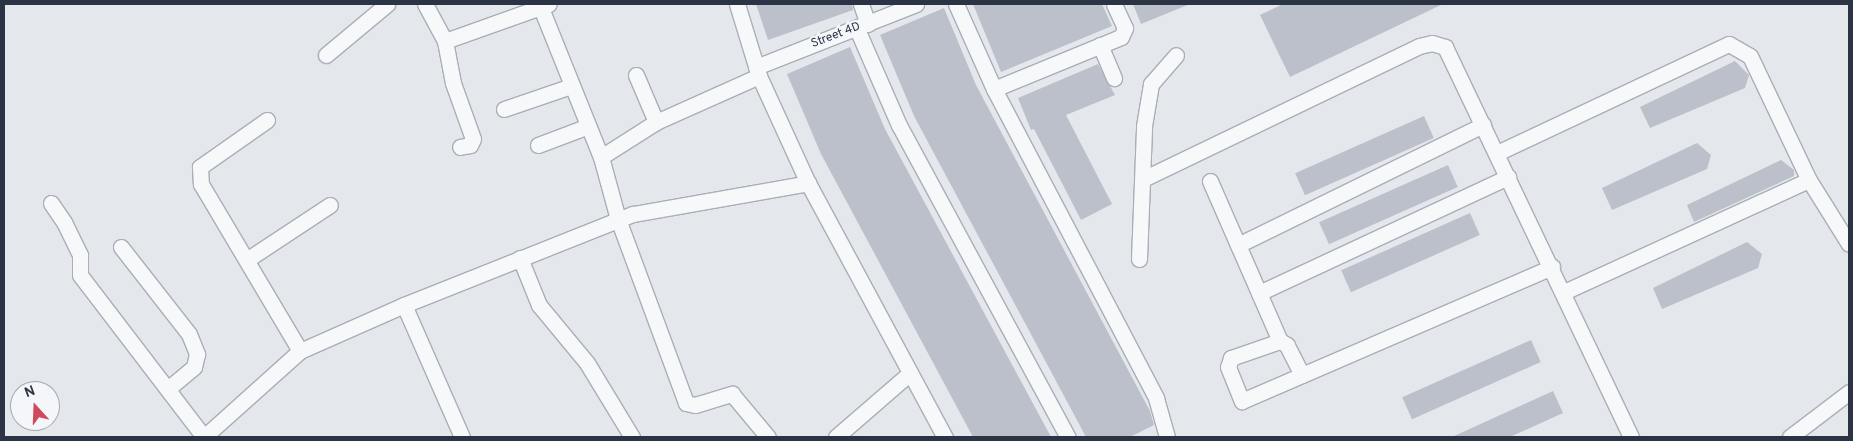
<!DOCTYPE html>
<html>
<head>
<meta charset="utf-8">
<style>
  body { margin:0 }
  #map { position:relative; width:1853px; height:441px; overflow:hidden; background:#e4e7ec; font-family:Overpass,sans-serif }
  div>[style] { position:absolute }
  .building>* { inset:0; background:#bbc0ca; transform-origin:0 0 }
  .roads { filter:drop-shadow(1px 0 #a9aeb7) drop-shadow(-1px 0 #a9aeb7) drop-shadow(0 1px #a9aeb7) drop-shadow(0 -1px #a9aeb7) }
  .minor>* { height:15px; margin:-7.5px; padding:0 7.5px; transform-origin:7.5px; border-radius:7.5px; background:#f7f8fa }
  span { translate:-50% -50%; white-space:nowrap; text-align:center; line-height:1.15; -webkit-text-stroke:4.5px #f4f6f9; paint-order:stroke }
  .street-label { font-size:12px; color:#2b3445 }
  .frame { position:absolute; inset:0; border:5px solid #2b3445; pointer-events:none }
  .north { position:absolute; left:10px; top:381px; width:50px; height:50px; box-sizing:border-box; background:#f4f6f9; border:1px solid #a4a8b1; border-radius:50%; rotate:340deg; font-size:14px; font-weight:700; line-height:20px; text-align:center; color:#2b3445 }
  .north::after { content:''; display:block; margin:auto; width:18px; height:22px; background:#d1495b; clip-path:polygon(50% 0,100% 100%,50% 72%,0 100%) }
</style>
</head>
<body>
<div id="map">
  <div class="building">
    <div style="clip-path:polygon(756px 4px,852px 4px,853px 10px,768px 40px)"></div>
    <div style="clip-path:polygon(973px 4px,1102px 4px,1112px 26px,1001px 72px)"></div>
    <div style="clip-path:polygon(1133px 4px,1190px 4px,1141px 24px)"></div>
    <div style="clip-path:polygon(1283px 4px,1443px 4px,1290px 77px,1260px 15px)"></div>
    <div style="clip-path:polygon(944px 8px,976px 85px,1150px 411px,1154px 425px,1130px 437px,1086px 437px,914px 116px,880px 35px)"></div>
    <div style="clip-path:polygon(850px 47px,885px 129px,1051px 437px,973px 437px,821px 154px,787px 74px)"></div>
    <div style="clip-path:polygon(1735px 61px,1749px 75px,1745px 88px,1650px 128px,1640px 107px)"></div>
    <div style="clip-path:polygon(1098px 64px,1115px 95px,1066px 115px,1112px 204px,1081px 220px,1034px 129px,1031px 130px,1018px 98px)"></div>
    <div style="left:1424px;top:116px;width:24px;height:141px;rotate:66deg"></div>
    <div style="clip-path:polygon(1697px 143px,1711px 155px,1707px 169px,1612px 210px,1602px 188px)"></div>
    <div style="clip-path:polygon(1781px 160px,1794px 170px,1794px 176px,1694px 222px,1687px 205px)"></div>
    <div style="left:1448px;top:165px;width:24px;height:141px;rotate:66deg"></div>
    <div style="left:1470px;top:213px;width:24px;height:141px;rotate:66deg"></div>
    <div style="clip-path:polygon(1747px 242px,1762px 254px,1758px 268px,1662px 309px,1653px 288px)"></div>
    <div style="left:1531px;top:340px;width:24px;height:141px;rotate:66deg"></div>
    <div style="clip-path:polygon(1553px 391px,1563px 413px,1510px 437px,1452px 437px)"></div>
  </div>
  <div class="roads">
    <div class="minor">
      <div style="left:425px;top:4px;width:42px;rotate:61.6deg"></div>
      <div style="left:445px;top:41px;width:43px;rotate:79.2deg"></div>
      <div style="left:453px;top:83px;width:59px;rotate:70.3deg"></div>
      <div style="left:473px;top:139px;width:7px;rotate:117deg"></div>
      <div style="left:470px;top:145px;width:10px;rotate:169deg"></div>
      <div style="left:737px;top:4px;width:75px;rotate:73deg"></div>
      <div style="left:759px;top:76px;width:118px;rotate:65.4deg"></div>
      <div style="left:808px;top:183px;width:289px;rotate:61.7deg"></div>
      <div style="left:861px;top:4px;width:21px;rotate:71deg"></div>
      <div style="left:956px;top:4px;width:93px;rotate:65.9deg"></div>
      <div style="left:994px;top:89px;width:349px;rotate:62.3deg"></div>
      <div style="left:1156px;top:398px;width:41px;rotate:74.2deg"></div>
      <div style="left:541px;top:8px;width:161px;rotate:68.1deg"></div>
      <div style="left:601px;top:157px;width:64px;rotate:74.7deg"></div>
      <div style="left:618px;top:219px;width:196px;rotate:69.7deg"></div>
      <div style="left:686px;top:403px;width:9px;rotate:13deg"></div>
      <div style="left:695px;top:405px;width:39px;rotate:-17deg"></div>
      <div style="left:732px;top:394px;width:56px;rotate:50.1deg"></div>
      <div style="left:857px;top:29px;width:105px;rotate:66.4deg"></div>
      <div style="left:899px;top:125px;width:355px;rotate:61.6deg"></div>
      <div style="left:445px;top:41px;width:110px;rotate:-19.6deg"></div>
      <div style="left:1100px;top:45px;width:36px;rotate:67deg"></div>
      <div style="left:326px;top:55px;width:80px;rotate:-39.9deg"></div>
      <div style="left:756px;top:67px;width:172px;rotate:-21.5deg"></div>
      <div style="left:636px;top:75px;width:51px;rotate:66.9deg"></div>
      <div style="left:994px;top:89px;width:137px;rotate:-22.3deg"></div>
      <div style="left:1121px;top:37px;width:10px;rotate:-66deg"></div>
      <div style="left:1125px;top:28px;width:26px;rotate:-115deg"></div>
      <div style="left:504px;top:109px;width:71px;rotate:-18.9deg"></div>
      <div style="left:267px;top:120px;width:82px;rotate:145deg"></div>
      <div style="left:200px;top:167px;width:17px;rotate:87deg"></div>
      <div style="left:201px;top:184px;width:194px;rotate:59.3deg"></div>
      <div style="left:538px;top:145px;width:51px;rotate:-20.6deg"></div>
      <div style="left:1497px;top:153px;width:256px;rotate:-25.2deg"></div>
      <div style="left:1729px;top:44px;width:24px;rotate:30deg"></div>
      <div style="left:1750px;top:56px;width:137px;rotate:64.6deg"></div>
      <div style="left:1809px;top:180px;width:75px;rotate:58deg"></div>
      <div style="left:601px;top:157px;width:65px;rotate:-32.5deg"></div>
      <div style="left:656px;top:122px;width:113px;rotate:-24.1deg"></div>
      <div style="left:1143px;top:179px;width:306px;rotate:-25.7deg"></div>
      <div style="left:1419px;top:46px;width:13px;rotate:-13deg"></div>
      <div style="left:1432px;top:43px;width:14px;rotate:17deg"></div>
      <div style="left:1445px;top:47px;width:432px;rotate:64.5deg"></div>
      <div style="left:1210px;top:181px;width:175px;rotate:66.4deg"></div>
      <div style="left:51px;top:203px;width:23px;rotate:56deg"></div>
      <div style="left:64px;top:222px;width:37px;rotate:64deg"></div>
      <div style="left:80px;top:255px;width:20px;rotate:90deg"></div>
      <div style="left:80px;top:275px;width:204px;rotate:52.6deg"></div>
      <div style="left:1238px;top:245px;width:273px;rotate:-26.1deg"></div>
      <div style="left:121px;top:247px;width:110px;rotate:52deg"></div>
      <div style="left:189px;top:334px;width:22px;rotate:68deg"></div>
      <div style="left:197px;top:354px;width:13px;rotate:103deg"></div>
      <div style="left:194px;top:367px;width:34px;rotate:140deg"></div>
      <div style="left:520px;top:258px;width:51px;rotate:68deg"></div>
      <div style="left:539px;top:305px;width:75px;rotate:50.4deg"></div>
      <div style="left:587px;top:363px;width:87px;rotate:58.7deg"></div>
      <div style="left:248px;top:259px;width:98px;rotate:-33.4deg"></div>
      <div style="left:1139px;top:259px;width:133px;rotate:-87.8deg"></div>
      <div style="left:1144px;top:126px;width:43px;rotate:-80.5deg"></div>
      <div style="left:1151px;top:84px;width:38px;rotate:-49deg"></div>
      <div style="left:1564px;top:292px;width:269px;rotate:-24.6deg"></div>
      <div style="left:1259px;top:293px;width:275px;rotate:-25deg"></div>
      <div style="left:404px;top:305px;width:144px;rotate:66.3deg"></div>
      <div style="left:1302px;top:375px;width:34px;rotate:-117deg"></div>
      <div style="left:1287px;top:345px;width:8px;rotate:-150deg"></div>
      <div style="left:1280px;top:341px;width:52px;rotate:160.9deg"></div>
      <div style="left:1231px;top:358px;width:9px;rotate:108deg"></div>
      <div style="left:1228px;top:367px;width:37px;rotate:68deg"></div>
      <div style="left:1242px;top:401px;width:338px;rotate:-23.4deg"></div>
      <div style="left:204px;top:437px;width:129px;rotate:-41.9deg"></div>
      <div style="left:300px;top:351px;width:114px;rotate:-23.9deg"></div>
      <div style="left:404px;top:305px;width:246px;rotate:-21.7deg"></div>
      <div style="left:633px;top:214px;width:178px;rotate:-10deg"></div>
      <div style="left:836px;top:437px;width:98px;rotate:-40.9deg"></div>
      <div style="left:1790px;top:437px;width:74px;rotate:-37.3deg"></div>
    </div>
  </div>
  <div class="street-label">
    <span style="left:836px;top:36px;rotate:-21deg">Street 4D</span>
  </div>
  <div class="frame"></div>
  <div class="north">N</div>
</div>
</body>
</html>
